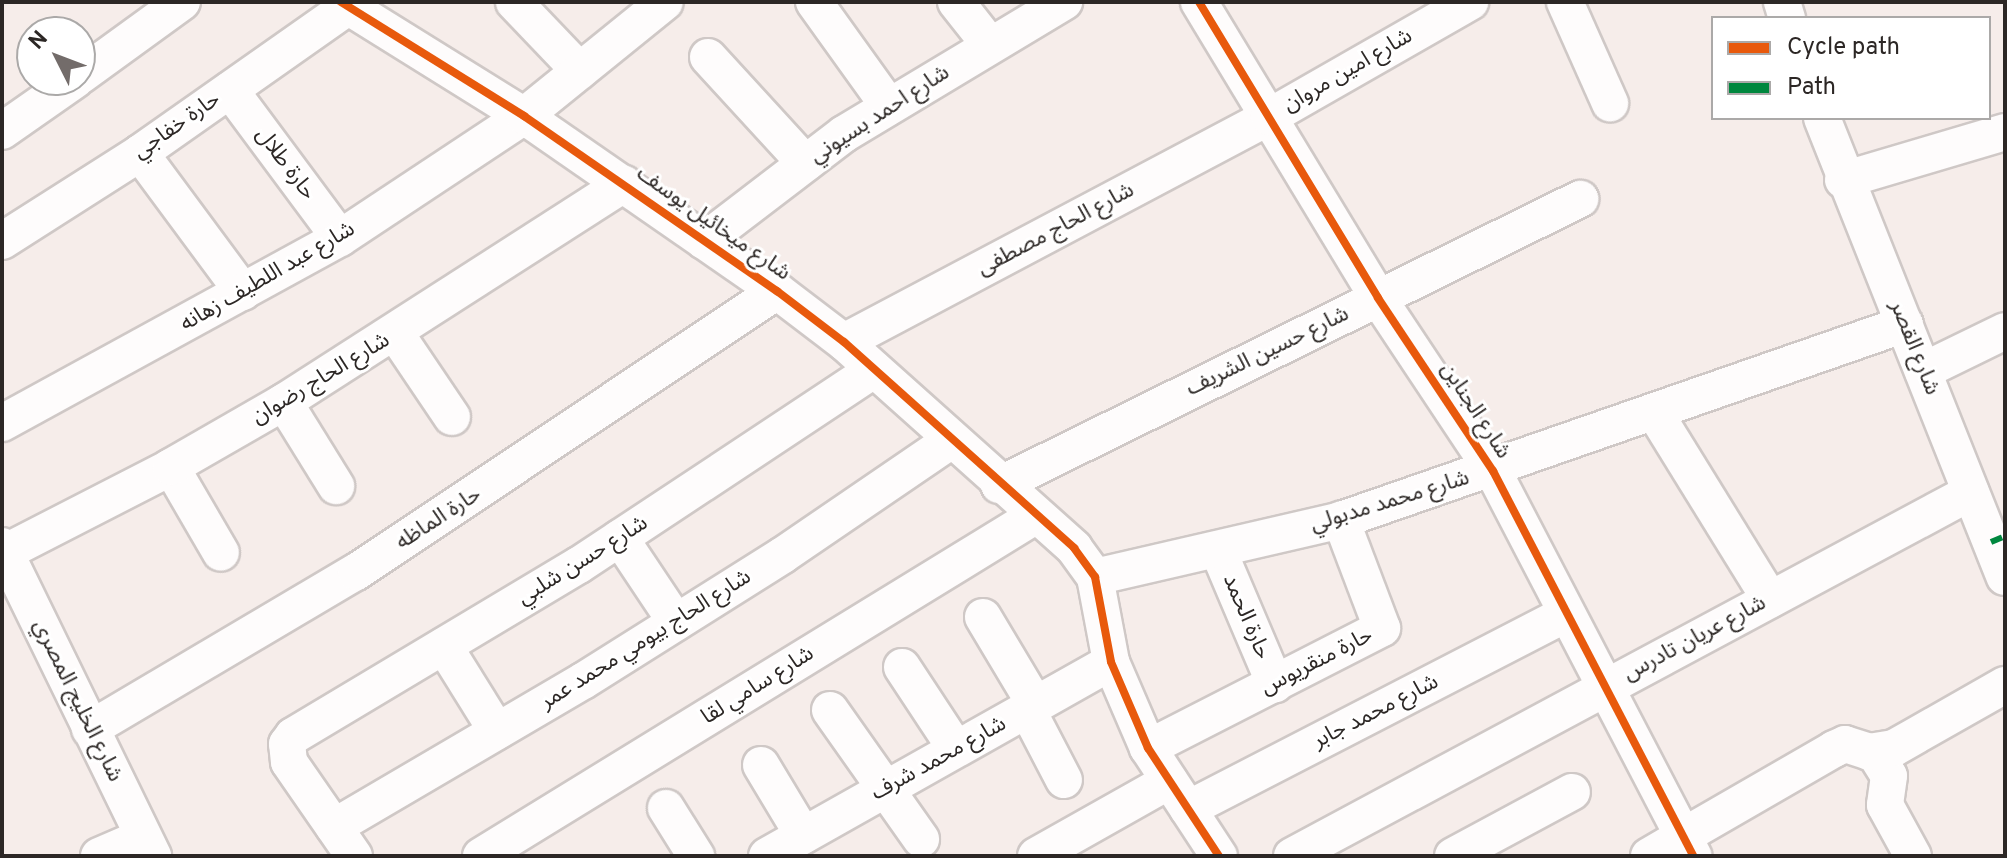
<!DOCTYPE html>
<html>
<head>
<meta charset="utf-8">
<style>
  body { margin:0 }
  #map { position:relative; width:2007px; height:858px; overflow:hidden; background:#f6edea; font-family:Overpass,"Noto Sans Arabic",sans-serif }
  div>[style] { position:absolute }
  .roads { filter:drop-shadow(2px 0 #cfc8c6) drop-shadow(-2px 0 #cfc8c6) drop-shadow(0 2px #cfc8c6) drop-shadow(0 -2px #cfc8c6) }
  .minor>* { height:36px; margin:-18px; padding:0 18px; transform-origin:18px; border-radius:18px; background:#fefcfc }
  .quiet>* { height:6px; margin-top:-3px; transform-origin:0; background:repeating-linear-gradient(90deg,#00873e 0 12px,transparent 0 18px) }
  .cycleway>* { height:8px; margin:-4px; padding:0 4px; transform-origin:4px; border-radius:4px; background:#e8590c }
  span { translate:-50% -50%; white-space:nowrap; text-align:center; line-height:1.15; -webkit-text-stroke:6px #fff; paint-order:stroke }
  .street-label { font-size:22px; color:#2c2725 }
  .frame { position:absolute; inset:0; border:4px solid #2c2725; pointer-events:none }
  .legend { position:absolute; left:1711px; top:16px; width:280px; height:104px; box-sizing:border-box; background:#fff; border:2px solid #aba9a8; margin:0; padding:10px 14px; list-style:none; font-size:24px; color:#2c2725 }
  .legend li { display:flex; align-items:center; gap:16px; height:40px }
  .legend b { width:40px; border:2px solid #aba9a8 }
  .north { position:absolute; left:16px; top:16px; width:80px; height:80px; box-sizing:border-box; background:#fff; border:2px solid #aba9a8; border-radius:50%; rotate:312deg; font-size:22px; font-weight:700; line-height:32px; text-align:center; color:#2c2725 }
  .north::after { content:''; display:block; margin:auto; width:28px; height:36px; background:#736c6a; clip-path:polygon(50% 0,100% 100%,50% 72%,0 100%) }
</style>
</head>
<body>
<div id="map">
  <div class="roads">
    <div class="minor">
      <div style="left:341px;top:2px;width:216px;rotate:31.9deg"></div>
      <div style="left:524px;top:116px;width:308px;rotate:34.7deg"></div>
      <div style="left:777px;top:291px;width:84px;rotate:37.3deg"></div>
      <div style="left:844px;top:342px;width:309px;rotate:41.8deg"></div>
      <div style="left:1074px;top:548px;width:36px;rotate:54deg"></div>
      <div style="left:1095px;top:577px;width:86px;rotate:79.3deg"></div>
      <div style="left:1111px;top:662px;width:94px;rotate:66.7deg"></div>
      <div style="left:1148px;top:748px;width:129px;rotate:56.7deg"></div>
      <div style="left:514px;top:2px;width:95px;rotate:46.3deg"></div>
      <div style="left:814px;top:2px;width:127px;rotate:54.3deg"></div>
      <div style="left:956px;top:2px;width:55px;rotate:51.7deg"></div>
      <div style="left:1199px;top:2px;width:346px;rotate:58.8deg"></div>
      <div style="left:1378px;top:298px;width:208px;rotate:56.4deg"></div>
      <div style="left:1493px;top:471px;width:434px;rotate:62.5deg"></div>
      <div style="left:1565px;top:2px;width:111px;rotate:66deg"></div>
      <div style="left:1782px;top:2px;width:17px;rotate:73deg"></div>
      <div style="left:708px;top:57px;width:144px;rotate:47.5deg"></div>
      <div style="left:80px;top:76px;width:126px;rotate:-36deg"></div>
      <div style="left:230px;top:90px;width:184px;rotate:53.4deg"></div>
      <div style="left:1822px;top:118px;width:494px;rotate:68.3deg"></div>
      <div style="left:2px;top:131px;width:89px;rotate:-34.9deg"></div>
      <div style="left:140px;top:153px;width:173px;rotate:53.5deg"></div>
      <div style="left:1843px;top:180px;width:169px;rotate:-16.5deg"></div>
      <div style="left:2px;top:241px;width:164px;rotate:-32.5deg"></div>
      <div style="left:140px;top:153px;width:256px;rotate:-35.1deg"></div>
      <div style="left:704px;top:241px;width:176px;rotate:-37.4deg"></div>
      <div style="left:844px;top:134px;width:257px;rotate:-31deg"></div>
      <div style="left:396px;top:334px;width:100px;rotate:56deg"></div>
      <div style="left:844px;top:342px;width:481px;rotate:-27.9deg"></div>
      <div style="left:1269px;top:117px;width:232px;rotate:-29.8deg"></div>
      <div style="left:1923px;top:371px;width:91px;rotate:-26deg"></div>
      <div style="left:284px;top:402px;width:99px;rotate:58.2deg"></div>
      <div style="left:1655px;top:413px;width:219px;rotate:58.3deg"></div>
      <div style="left:2px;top:423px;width:385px;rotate:-28.7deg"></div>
      <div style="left:340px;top:238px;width:221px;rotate:-33.5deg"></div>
      <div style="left:524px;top:116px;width:181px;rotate:-39deg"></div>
      <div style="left:171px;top:467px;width:99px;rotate:59.8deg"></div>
      <div style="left:999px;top:485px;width:648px;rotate:-26.21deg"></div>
      <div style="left:620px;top:538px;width:101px;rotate:56.3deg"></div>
      <div style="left:2px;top:546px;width:345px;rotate:64deg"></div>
      <div style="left:1218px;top:550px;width:146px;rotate:67deg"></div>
      <div style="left:2px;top:554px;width:190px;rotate:-27.2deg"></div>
      <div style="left:171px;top:467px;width:130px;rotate:-29.9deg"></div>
      <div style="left:284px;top:402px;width:404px;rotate:-32.7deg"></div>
      <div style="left:1095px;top:577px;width:253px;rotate:-13deg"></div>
      <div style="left:1341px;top:520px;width:597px;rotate:-19.16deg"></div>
      <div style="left:983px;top:617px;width:101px;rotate:59.1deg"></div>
      <div style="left:444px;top:646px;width:100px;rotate:58.1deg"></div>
      <div style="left:902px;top:667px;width:98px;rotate:56.6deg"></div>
      <div style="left:1027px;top:709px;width:80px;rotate:62.5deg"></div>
      <div style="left:830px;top:710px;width:158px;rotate:54.8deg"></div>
      <div style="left:90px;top:729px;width:309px;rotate:-30.6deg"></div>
      <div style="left:356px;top:572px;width:506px;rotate:-33.72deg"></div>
      <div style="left:1148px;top:748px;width:263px;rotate:-27.1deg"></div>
      <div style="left:1382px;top:628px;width:116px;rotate:-110.8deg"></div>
      <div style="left:1874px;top:752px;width:28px;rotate:58deg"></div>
      <div style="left:1889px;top:776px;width:29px;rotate:98deg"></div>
      <div style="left:1885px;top:805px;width:58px;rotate:61.2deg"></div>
      <div style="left:761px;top:765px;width:82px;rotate:59deg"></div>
      <div style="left:666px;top:808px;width:57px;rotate:58deg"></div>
      <div style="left:1188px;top:809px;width:424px;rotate:-27.3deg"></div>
      <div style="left:334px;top:827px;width:289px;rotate:-30.4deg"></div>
      <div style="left:583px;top:681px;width:236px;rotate:-32.2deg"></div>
      <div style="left:783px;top:555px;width:202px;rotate:-34.3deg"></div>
      <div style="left:99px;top:856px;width:48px;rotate:-23.4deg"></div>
      <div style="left:354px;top:856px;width:114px;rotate:-124.7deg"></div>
      <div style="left:289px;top:762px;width:18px;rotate:-96deg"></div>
      <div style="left:287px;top:744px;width:10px;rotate:-53deg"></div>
      <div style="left:293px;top:736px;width:333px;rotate:-30.9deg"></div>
      <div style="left:579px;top:565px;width:354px;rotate:-33.5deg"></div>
      <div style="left:481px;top:856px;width:650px;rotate:-31.54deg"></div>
      <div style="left:767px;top:856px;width:395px;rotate:-29.4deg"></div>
      <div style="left:1036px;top:856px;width:153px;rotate:-29.4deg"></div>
      <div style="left:1292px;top:856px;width:770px;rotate:-28.19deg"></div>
      <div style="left:1453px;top:856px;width:135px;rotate:-28.3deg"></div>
      <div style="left:1649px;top:856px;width:214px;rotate:-30deg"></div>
      <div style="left:1834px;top:749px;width:12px;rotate:-24deg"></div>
      <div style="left:1845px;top:744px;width:25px;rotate:18deg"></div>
      <div style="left:1869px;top:752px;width:25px;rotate:-9deg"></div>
      <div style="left:1894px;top:748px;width:128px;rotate:-29.6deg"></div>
    </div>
  </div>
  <div class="quiet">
    <div style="left:1991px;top:542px;width:15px;rotate:-23deg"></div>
  </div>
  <div class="cycleway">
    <div style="left:341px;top:2px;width:216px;rotate:31.9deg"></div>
    <div style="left:524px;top:116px;width:308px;rotate:34.7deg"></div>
    <div style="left:777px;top:291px;width:84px;rotate:37.3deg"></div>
    <div style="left:844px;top:342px;width:309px;rotate:41.8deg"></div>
    <div style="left:1074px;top:548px;width:36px;rotate:54deg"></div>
    <div style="left:1095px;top:577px;width:86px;rotate:79.3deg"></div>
    <div style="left:1111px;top:662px;width:94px;rotate:66.7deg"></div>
    <div style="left:1148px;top:748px;width:129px;rotate:56.7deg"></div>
    <div style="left:1199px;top:2px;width:346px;rotate:58.8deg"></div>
    <div style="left:1378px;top:298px;width:208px;rotate:56.4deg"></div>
    <div style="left:1493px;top:471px;width:434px;rotate:62.5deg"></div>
  </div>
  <div class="street-label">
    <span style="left:1348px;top:71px;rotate:-30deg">شارع امين مروان</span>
    <span style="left:880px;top:115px;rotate:-33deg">شارع احمد بسيوني</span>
    <span style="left:177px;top:126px;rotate:-35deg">حارة خفاجي</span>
    <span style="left:285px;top:164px;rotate:53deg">حارة طلال</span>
    <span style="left:713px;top:224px;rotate:35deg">شارع ميخائيل يوسف</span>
    <span style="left:1056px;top:230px;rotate:-28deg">شارع الحاج مصطفى</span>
    <span style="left:268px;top:277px;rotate:-30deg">شارع عبد اللطيف زهانه</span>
    <span style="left:1914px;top:348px;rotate:68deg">شارع القصر</span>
    <span style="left:1268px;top:352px;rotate:-26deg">شارع حسين الشريف</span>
    <span style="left:321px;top:379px;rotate:-31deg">شارع الحاج رضوان</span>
    <span style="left:1475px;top:411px;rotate:57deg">شارع الجناين</span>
    <span style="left:1390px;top:502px;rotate:-17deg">شارع محمد مدبولي</span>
    <span style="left:439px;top:519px;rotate:-33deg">حارة الماظه</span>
    <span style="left:583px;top:561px;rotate:-32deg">شارع حسن شلبي</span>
    <span style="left:1246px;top:617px;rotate:67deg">حارة الحمد</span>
    <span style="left:1695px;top:639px;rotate:-28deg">شارع عريان تادرس</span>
    <span style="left:646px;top:640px;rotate:-32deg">شارع الحاج بيومي محمد عمر</span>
    <span style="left:1317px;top:662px;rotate:-27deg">حارة منقريوس</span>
    <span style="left:758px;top:686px;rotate:-32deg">شارع سامي لقا</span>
    <span style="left:77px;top:701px;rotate:64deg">شارع الخليج المصري</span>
    <span style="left:1376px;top:712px;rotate:-27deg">شارع محمد جابر</span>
    <span style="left:939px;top:759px;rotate:-29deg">شارع محمد شرف</span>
  </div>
  <div class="frame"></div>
  <ul class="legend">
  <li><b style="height:10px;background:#e8590c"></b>Cycle path</li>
  <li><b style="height:10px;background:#00873e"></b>Path</li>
  </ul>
  <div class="north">N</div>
</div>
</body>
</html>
